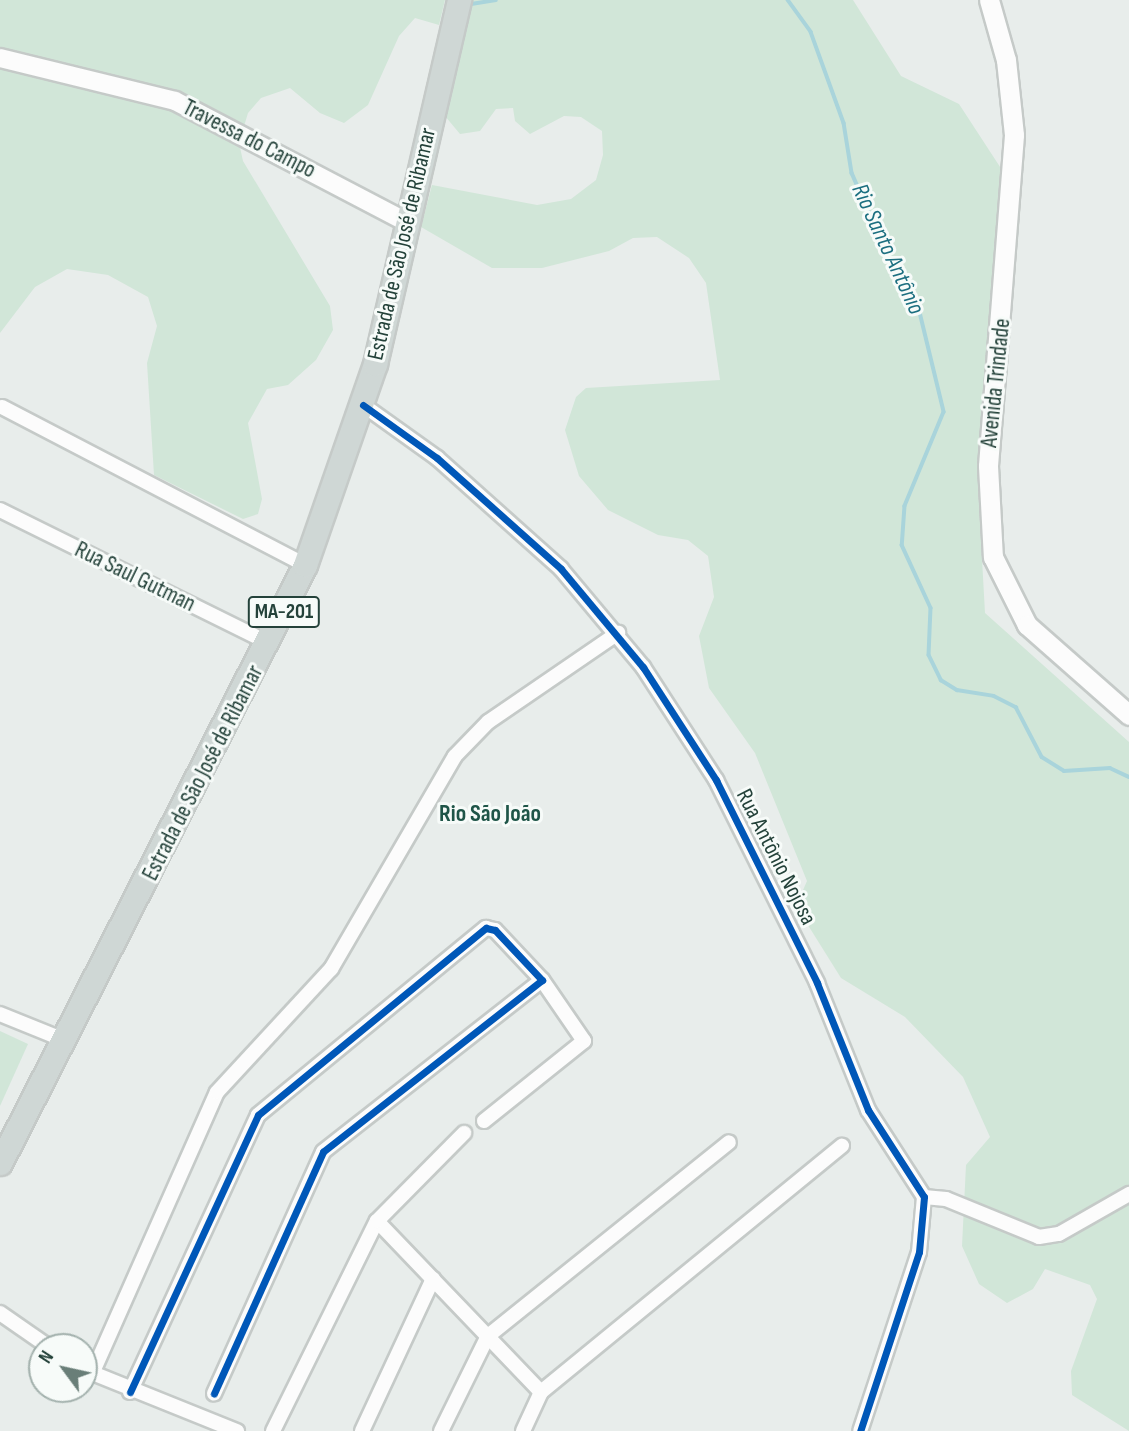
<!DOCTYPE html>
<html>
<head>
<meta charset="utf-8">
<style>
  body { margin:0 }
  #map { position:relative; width:1129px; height:1431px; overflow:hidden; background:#e8edeb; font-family:"Sofia Sans Condensed",sans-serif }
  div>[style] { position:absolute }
  .green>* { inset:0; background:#d1e6d8 }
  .stream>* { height:3.5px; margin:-1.75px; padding:0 1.75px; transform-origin:1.75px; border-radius:1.75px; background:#a9d4db }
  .roads { filter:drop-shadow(2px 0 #c5cac8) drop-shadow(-2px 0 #c5cac8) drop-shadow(0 2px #c5cac8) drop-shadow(0 -2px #c5cac8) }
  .minor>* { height:14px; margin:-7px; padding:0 7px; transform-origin:7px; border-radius:7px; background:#fcfcfc }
  .tertiary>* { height:18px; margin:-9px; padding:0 9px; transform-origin:9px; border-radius:9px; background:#fcfcfc }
  .secondary>* { height:19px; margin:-9.5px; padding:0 9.5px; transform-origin:9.5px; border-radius:9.5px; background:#fcfcfc }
  .primary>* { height:23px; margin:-11.5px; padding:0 11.5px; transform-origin:11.5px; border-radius:11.5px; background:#cfd7d5 }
  .cycleway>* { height:7px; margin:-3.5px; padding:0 3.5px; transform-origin:3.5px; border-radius:3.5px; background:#0057b8 }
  span { translate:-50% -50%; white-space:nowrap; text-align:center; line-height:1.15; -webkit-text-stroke:6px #f7fbf9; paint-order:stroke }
  .shield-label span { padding:2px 5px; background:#f7fbf9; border:2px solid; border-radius:5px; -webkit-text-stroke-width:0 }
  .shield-label { font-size:21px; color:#24423a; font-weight:700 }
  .street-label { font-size:23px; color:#24423a }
  .water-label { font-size:24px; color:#1c6f80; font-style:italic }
  .neighbourhood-label { font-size:24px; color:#1f5548; font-weight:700 }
  .north { position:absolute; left:28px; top:1333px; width:70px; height:70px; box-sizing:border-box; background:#f7fbf9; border:2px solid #a3b1ad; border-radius:50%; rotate:303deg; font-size:19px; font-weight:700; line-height:28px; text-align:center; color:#24423a }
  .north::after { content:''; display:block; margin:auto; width:24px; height:32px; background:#697e78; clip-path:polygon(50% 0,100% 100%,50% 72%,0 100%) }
</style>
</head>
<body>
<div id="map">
  <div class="green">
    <div style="clip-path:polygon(0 0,445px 0,439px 25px,415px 18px,399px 36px,368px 105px,344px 123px,320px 113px,290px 88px,261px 98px,248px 113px,239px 143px,243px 161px,330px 306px,333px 330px,316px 360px,288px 385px,267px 389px,248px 423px,262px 499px,258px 514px,243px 519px,154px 475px,147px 363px,157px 326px,148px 297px,108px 275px,67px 269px,35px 287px,0 333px)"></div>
    <div style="clip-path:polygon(473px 0,853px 0,901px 76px,959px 104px,1004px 173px,978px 486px,985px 613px,1129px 742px,1129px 1431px,1072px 1395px,1071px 1371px,1097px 1299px,1090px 1285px,1045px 1269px,1033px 1289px,1007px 1303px,979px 1284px,962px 1246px,966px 1165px,990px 1137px,963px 1077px,905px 1017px,841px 978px,796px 906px,807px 881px,755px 753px,709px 688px,699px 636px,714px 597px,708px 556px,688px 540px,658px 535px,608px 510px,579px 476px,565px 430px,576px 397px,586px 388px,720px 380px,706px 283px,689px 258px,657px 237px,633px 238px,609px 251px,542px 268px,492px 268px,421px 227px,432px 185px,537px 205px,571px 199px,596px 180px,603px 155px,602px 131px,581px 117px,564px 116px,530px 134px,515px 121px,513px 108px,496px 109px,480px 131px,460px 134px,445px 116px)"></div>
    <div style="clip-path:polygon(0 1031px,28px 1044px,0 1106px)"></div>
  </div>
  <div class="stream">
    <div style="left:788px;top:0;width:39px;rotate:54deg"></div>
    <div style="left:811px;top:32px;width:97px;rotate:70.1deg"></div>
    <div style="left:844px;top:123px;width:51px;rotate:80.9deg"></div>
    <div style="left:852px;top:173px;width:124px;rotate:66.3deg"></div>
    <div style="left:902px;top:287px;width:20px;rotate:41deg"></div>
    <div style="left:917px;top:300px;width:115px;rotate:76.4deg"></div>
    <div style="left:944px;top:412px;width:102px;rotate:112.5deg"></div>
    <div style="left:905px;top:506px;width:39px;rotate:94deg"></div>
    <div style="left:902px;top:545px;width:69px;rotate:65.3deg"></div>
    <div style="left:931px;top:608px;width:47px;rotate:92.4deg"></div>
    <div style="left:929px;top:655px;width:28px;rotate:64deg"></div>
    <div style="left:941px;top:680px;width:19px;rotate:32deg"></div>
    <div style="left:957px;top:690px;width:37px;rotate:9deg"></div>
    <div style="left:994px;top:696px;width:25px;rotate:27deg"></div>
    <div style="left:1016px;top:707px;width:56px;rotate:62.5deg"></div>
    <div style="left:1042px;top:757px;width:26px;rotate:32deg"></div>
    <div style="left:1064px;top:771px;width:46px;rotate:-3.7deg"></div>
    <div style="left:1110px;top:768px;width:21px;rotate:25deg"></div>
    <div style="left:465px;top:5px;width:31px;rotate:-9deg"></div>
  </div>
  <div class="roads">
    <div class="minor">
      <div style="left:363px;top:405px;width:91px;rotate:35.6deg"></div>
      <div style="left:437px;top:458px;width:166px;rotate:41.8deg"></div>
      <div style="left:561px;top:569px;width:128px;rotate:50.1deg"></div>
      <div style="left:643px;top:667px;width:135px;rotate:57.1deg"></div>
      <div style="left:716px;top:780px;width:227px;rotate:63.5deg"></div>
      <div style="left:817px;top:983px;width:137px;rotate:68.1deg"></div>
      <div style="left:868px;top:1110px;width:103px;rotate:57.2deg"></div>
      <div style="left:924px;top:1197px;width:55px;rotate:95.2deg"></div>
      <div style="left:919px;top:1252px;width:188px;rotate:108.2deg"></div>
      <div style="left:2px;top:407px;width:342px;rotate:27.5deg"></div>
      <div style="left:0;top:510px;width:300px;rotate:26.3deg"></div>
      <div style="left:0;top:1014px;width:69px;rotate:22.1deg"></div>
      <div style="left:484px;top:1121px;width:128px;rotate:-38.7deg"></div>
      <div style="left:584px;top:1041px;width:74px;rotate:-124.5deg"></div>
      <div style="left:924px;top:1197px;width:22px;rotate:5deg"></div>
      <div style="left:946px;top:1199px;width:100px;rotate:22.2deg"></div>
      <div style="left:1039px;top:1237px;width:20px;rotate:-9deg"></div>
      <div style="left:1059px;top:1234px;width:81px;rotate:-29.7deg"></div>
      <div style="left:377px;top:1221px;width:237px;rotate:46.2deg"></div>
      <div style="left:0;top:1313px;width:60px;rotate:34.8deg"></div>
      <div style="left:85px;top:1370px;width:164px;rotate:21.9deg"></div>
      <div style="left:92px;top:1374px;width:308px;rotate:-66.1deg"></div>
      <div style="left:217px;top:1092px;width:168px;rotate:-47.2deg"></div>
      <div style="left:331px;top:969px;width:246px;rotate:-59.8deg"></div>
      <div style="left:455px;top:756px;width:47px;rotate:-45.9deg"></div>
      <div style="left:488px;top:722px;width:158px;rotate:-34.4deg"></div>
      <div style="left:130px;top:1392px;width:305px;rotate:-65.2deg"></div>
      <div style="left:258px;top:1115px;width:295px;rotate:-39.4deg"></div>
      <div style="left:486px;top:928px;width:9px;rotate:13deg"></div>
      <div style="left:495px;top:930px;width:69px;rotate:46.8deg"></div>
      <div style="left:542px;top:980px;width:278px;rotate:141.9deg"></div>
      <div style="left:323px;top:1152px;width:265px;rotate:114.3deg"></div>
      <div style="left:273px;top:1431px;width:234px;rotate:-63.7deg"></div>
      <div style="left:377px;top:1221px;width:124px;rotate:-45.3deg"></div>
      <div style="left:362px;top:1431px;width:168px;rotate:-65deg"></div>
      <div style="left:441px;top:1431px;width:106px;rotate:-63.7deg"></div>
      <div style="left:488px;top:1336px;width:309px;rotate:-38.8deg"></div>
      <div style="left:523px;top:1431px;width:43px;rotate:-65.2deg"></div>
      <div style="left:541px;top:1392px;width:389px;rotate:-39.3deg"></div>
    </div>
    <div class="tertiary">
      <div style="left:0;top:58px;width:180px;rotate:13.8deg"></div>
      <div style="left:175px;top:101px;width:263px;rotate:27.6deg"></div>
    </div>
    <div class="secondary">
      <div style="left:989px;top:0;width:62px;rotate:74.2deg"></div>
      <div style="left:1006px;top:60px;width:75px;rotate:83.9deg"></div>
      <div style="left:1014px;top:135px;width:332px;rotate:94.5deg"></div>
      <div style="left:988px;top:466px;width:91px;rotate:86.9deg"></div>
      <div style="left:993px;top:557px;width:76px;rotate:63.4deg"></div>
      <div style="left:1027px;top:625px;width:136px;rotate:41.4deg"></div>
    </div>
    <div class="primary">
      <div style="left:0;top:1163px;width:671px;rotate:-62.98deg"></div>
      <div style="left:305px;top:565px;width:213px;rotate:-70.8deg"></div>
      <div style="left:375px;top:364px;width:374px;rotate:-77deg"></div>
    </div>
  </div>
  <div class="cycleway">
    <div style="left:363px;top:405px;width:91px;rotate:35.6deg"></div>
    <div style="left:437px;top:458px;width:166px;rotate:41.8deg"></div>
    <div style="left:561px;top:569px;width:128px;rotate:50.1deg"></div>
    <div style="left:643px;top:667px;width:135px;rotate:57.1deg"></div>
    <div style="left:716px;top:780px;width:227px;rotate:63.5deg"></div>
    <div style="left:817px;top:983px;width:137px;rotate:68.1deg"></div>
    <div style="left:868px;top:1110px;width:103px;rotate:57.2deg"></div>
    <div style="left:924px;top:1197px;width:55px;rotate:95.2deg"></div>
    <div style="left:919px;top:1252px;width:188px;rotate:108.2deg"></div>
    <div style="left:130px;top:1392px;width:305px;rotate:-65.2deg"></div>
    <div style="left:258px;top:1115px;width:295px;rotate:-39.4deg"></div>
    <div style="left:486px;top:928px;width:9px;rotate:13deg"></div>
    <div style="left:495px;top:930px;width:69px;rotate:46.8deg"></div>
    <div style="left:542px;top:980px;width:278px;rotate:141.9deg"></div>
    <div style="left:323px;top:1152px;width:265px;rotate:114.3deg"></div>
  </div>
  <div class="shield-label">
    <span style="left:284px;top:612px">MA-201</span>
  </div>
  <div class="street-label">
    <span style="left:249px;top:139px;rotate:27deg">Travessa do Campo</span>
    <span style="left:402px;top:244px;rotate:-77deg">Estrada de São José de Ribamar</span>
    <span style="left:996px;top:383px;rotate:-84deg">Avenida Trindade</span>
    <span style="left:135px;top:577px;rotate:26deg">Rua Saul Gutman</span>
    <span style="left:203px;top:773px;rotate:-63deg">Estrada de São José de Ribamar</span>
    <span style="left:776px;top:857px;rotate:63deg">Rua Antônio Nojosa</span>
  </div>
  <div class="water-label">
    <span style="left:888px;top:249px;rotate:65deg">Rio Santo Antônio</span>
  </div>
  <div class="neighbourhood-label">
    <span style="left:490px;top:814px">Rio São João</span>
  </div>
  <div class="north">N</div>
</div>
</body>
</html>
